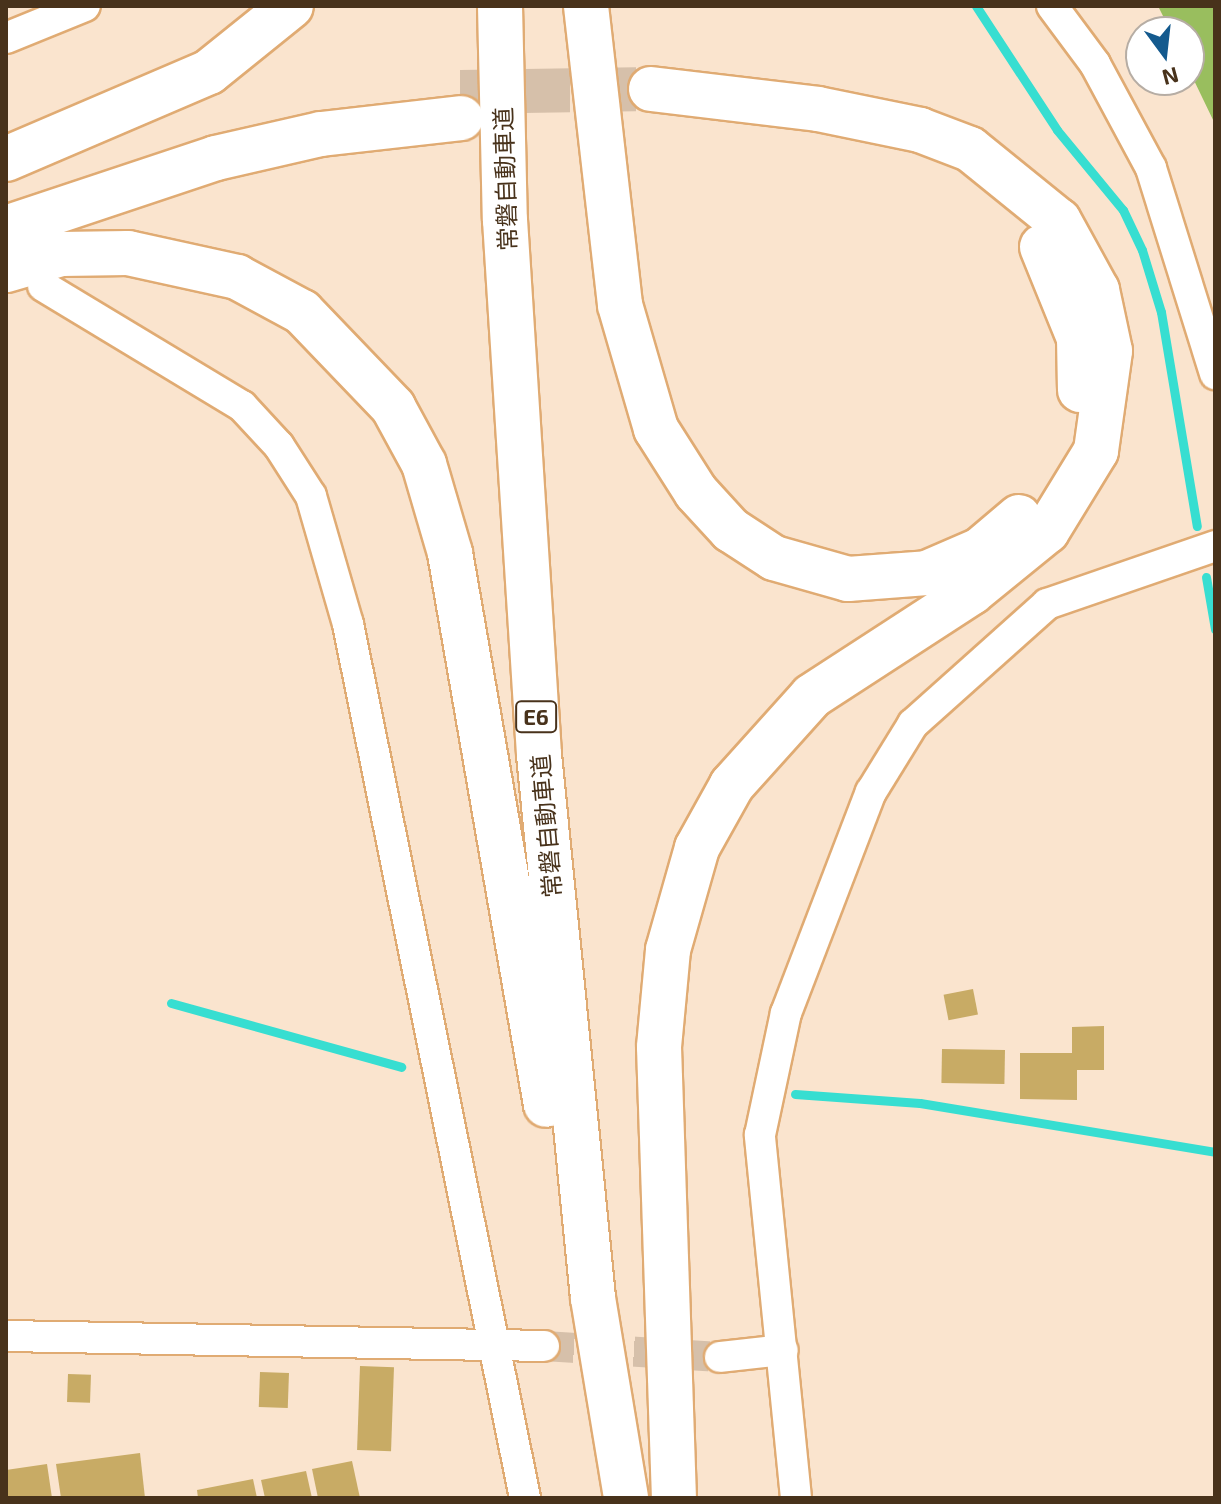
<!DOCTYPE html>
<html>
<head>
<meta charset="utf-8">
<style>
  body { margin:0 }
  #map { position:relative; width:1221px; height:1504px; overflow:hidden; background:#fae4ce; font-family:"Exo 2","Noto Sans JP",sans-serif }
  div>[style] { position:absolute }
  .forest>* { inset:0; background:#99be5e }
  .stream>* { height:9px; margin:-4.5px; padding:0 4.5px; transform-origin:4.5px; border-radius:4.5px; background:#37ded1 }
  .building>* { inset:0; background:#c8ab65; transform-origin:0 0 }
  .minor-tunnel>* { height:30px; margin-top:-15px; transform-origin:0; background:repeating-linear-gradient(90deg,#d6c0aa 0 30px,transparent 0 45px) }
  .highway-tunnel>* { height:44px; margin-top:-22px; transform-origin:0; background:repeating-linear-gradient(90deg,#d6c0aa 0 44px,transparent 0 66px) }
  .roads { filter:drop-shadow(2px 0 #e0ab73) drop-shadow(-2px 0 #e0ab73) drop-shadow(0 2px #e0ab73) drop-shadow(0 -2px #e0ab73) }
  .minor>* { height:30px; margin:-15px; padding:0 15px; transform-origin:15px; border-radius:15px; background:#fff }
  .highway>* { height:44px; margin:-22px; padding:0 22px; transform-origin:22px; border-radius:22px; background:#fff }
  span { translate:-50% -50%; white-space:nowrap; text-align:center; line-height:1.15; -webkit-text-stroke:6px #fff; paint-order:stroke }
  .shield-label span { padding:2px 6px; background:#fff; border:2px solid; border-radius:6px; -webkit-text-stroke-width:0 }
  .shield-label { font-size:22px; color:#48321b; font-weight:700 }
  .street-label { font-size:24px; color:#48321b }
  .frame { position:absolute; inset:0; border:8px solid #48321b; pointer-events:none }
  .north { position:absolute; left:1125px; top:16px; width:80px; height:80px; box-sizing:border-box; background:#fff; border:2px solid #b6ada4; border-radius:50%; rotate:165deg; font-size:22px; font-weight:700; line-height:32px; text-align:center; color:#48321b }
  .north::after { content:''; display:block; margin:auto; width:28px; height:36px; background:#145a8e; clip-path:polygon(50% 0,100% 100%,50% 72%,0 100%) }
</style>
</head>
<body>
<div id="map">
  <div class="forest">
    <div style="clip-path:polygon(1158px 6px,1215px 6px,1215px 124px,1189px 70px,1189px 32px,1171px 32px)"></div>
  </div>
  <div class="stream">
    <div style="left:976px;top:6px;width:148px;rotate:56.8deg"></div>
    <div style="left:1057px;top:130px;width:104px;rotate:50.5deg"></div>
    <div style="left:1123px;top:210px;width:44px;rotate:64.6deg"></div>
    <div style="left:1142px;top:250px;width:65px;rotate:73deg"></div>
    <div style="left:1161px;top:312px;width:217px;rotate:80.5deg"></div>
    <div style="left:1206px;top:577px;width:53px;rotate:80.2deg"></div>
    <div style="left:171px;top:1003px;width:239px;rotate:15.5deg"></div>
    <div style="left:795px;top:1094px;width:125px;rotate:4.1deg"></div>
    <div style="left:920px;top:1103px;width:299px;rotate:9.4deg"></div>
  </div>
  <div class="building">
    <div style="left:973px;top:989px;width:26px;height:30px;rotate:79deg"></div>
    <div style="clip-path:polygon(1104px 1026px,1104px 1070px,1077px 1070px,1077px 1100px,1020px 1099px,1020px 1053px,1072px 1053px,1072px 1027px)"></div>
    <div style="left:942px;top:1049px;width:63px;height:34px;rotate:1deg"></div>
    <div style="left:360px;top:1366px;width:34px;height:84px;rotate:2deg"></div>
    <div style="left:260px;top:1372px;width:29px;height:35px;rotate:2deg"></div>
    <div style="left:68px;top:1374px;width:23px;height:28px;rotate:2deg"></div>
    <div style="clip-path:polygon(140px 1453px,145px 1498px,61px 1498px,56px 1464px)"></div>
    <div style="clip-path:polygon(352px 1461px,360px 1498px,318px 1498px,312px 1469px)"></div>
    <div style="clip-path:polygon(47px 1464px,52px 1498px,6px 1498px,6px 1470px)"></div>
    <div style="clip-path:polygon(306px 1471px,312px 1498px,265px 1498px,261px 1480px)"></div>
    <div style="clip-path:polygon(253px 1479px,257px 1498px,198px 1498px,197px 1490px)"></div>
  </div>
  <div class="minor-tunnel">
    <div style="left:544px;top:1346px;width:176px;rotate:3.6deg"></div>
  </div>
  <div class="highway-tunnel">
    <div style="left:460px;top:92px;width:191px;rotate:-0.9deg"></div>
  </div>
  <div class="roads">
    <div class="minor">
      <div style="left:1052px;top:6px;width:72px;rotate:53.4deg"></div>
      <div style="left:1095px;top:64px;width:118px;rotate:61.7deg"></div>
      <div style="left:1151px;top:168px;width:216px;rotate:72.7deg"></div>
      <div style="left:6px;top:38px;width:85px;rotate:-22.1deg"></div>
      <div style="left:43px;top:286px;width:232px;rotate:31.1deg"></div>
      <div style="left:242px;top:406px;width:54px;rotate:47.2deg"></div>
      <div style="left:279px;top:446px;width:59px;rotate:57.4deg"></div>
      <div style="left:311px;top:496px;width:133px;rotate:73.9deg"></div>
      <div style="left:348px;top:624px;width:892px;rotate:78.55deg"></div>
      <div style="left:6px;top:1336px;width:538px;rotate:1.06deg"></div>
      <div style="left:720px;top:1357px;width:63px;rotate:-6.3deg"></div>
      <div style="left:796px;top:1498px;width:365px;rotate:-95.7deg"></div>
      <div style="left:760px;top:1135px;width:125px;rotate:-78deg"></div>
      <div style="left:786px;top:1013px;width:237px;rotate:-69deg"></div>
      <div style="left:871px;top:792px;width:80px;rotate:-58.3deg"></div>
      <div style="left:913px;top:724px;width:180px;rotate:-41.8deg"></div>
      <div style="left:1047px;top:604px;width:178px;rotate:-19deg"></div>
    </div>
    <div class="highway">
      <div style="left:500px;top:6px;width:214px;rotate:88.7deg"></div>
      <div style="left:505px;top:220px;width:536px;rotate:86.36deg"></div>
      <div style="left:539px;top:755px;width:546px;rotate:84.32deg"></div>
      <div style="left:593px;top:1298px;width:203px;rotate:80.6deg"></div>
      <div style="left:586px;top:6px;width:301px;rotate:83.5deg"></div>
      <div style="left:620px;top:305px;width:129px;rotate:73.8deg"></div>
      <div style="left:656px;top:429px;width:75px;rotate:57.6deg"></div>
      <div style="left:696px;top:492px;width:52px;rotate:47.4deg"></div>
      <div style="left:731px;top:530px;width:51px;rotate:33.1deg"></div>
      <div style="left:774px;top:558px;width:77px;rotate:15.8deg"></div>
      <div style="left:848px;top:579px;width:79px;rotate:-4.3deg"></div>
      <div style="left:927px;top:573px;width:58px;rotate:-23.5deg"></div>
      <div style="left:980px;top:550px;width:51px;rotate:-40.2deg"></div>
      <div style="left:651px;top:89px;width:168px;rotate:6.8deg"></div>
      <div style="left:818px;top:109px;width:104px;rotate:11.6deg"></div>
      <div style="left:920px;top:130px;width:53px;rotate:20.8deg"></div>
      <div style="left:970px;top:149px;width:114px;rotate:39deg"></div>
      <div style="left:1059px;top:221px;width:79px;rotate:61.2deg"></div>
      <div style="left:1097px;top:290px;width:62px;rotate:78deg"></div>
      <div style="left:1110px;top:351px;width:101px;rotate:98deg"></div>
      <div style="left:1096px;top:451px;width:94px;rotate:121.5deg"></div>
      <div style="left:1047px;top:531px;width:97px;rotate:140.9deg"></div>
      <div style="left:972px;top:592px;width:191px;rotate:147deg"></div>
      <div style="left:812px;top:696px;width:120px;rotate:132deg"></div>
      <div style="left:732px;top:785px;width:72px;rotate:119.1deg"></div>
      <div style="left:697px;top:848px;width:106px;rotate:105.9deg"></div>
      <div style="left:668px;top:950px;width:97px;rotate:95.3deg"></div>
      <div style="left:659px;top:1047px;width:451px;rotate:88.1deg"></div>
      <div style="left:6px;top:159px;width:221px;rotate:-23.2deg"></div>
      <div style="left:209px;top:72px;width:105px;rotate:-38.8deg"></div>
      <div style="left:6px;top:228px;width:221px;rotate:-18.4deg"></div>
      <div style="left:216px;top:158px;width:108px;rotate:-12.9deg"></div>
      <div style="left:321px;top:134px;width:141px;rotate:-6.5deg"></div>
      <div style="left:1042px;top:247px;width:98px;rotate:67.9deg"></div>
      <div style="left:1079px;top:338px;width:52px;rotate:88.9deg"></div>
      <div style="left:6px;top:270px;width:57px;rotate:-16.2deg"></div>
      <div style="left:61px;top:254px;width:67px;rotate:-0.9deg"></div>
      <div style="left:128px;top:253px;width:112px;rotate:12.4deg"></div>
      <div style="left:237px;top:277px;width:74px;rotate:28.3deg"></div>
      <div style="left:302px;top:312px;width:132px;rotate:46.2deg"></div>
      <div style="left:393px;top:407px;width:65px;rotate:61.5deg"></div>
      <div style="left:424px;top:464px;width:93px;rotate:73.7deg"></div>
      <div style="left:450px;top:553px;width:560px;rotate:80.13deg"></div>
    </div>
  </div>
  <div class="shield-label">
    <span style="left:536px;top:717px">E6</span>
  </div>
  <div class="street-label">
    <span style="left:505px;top:179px;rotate:-92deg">常磐自動車道</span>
    <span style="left:546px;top:826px;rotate:-95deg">常磐自動車道</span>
  </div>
  <div class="frame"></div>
  <div class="north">N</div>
</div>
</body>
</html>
